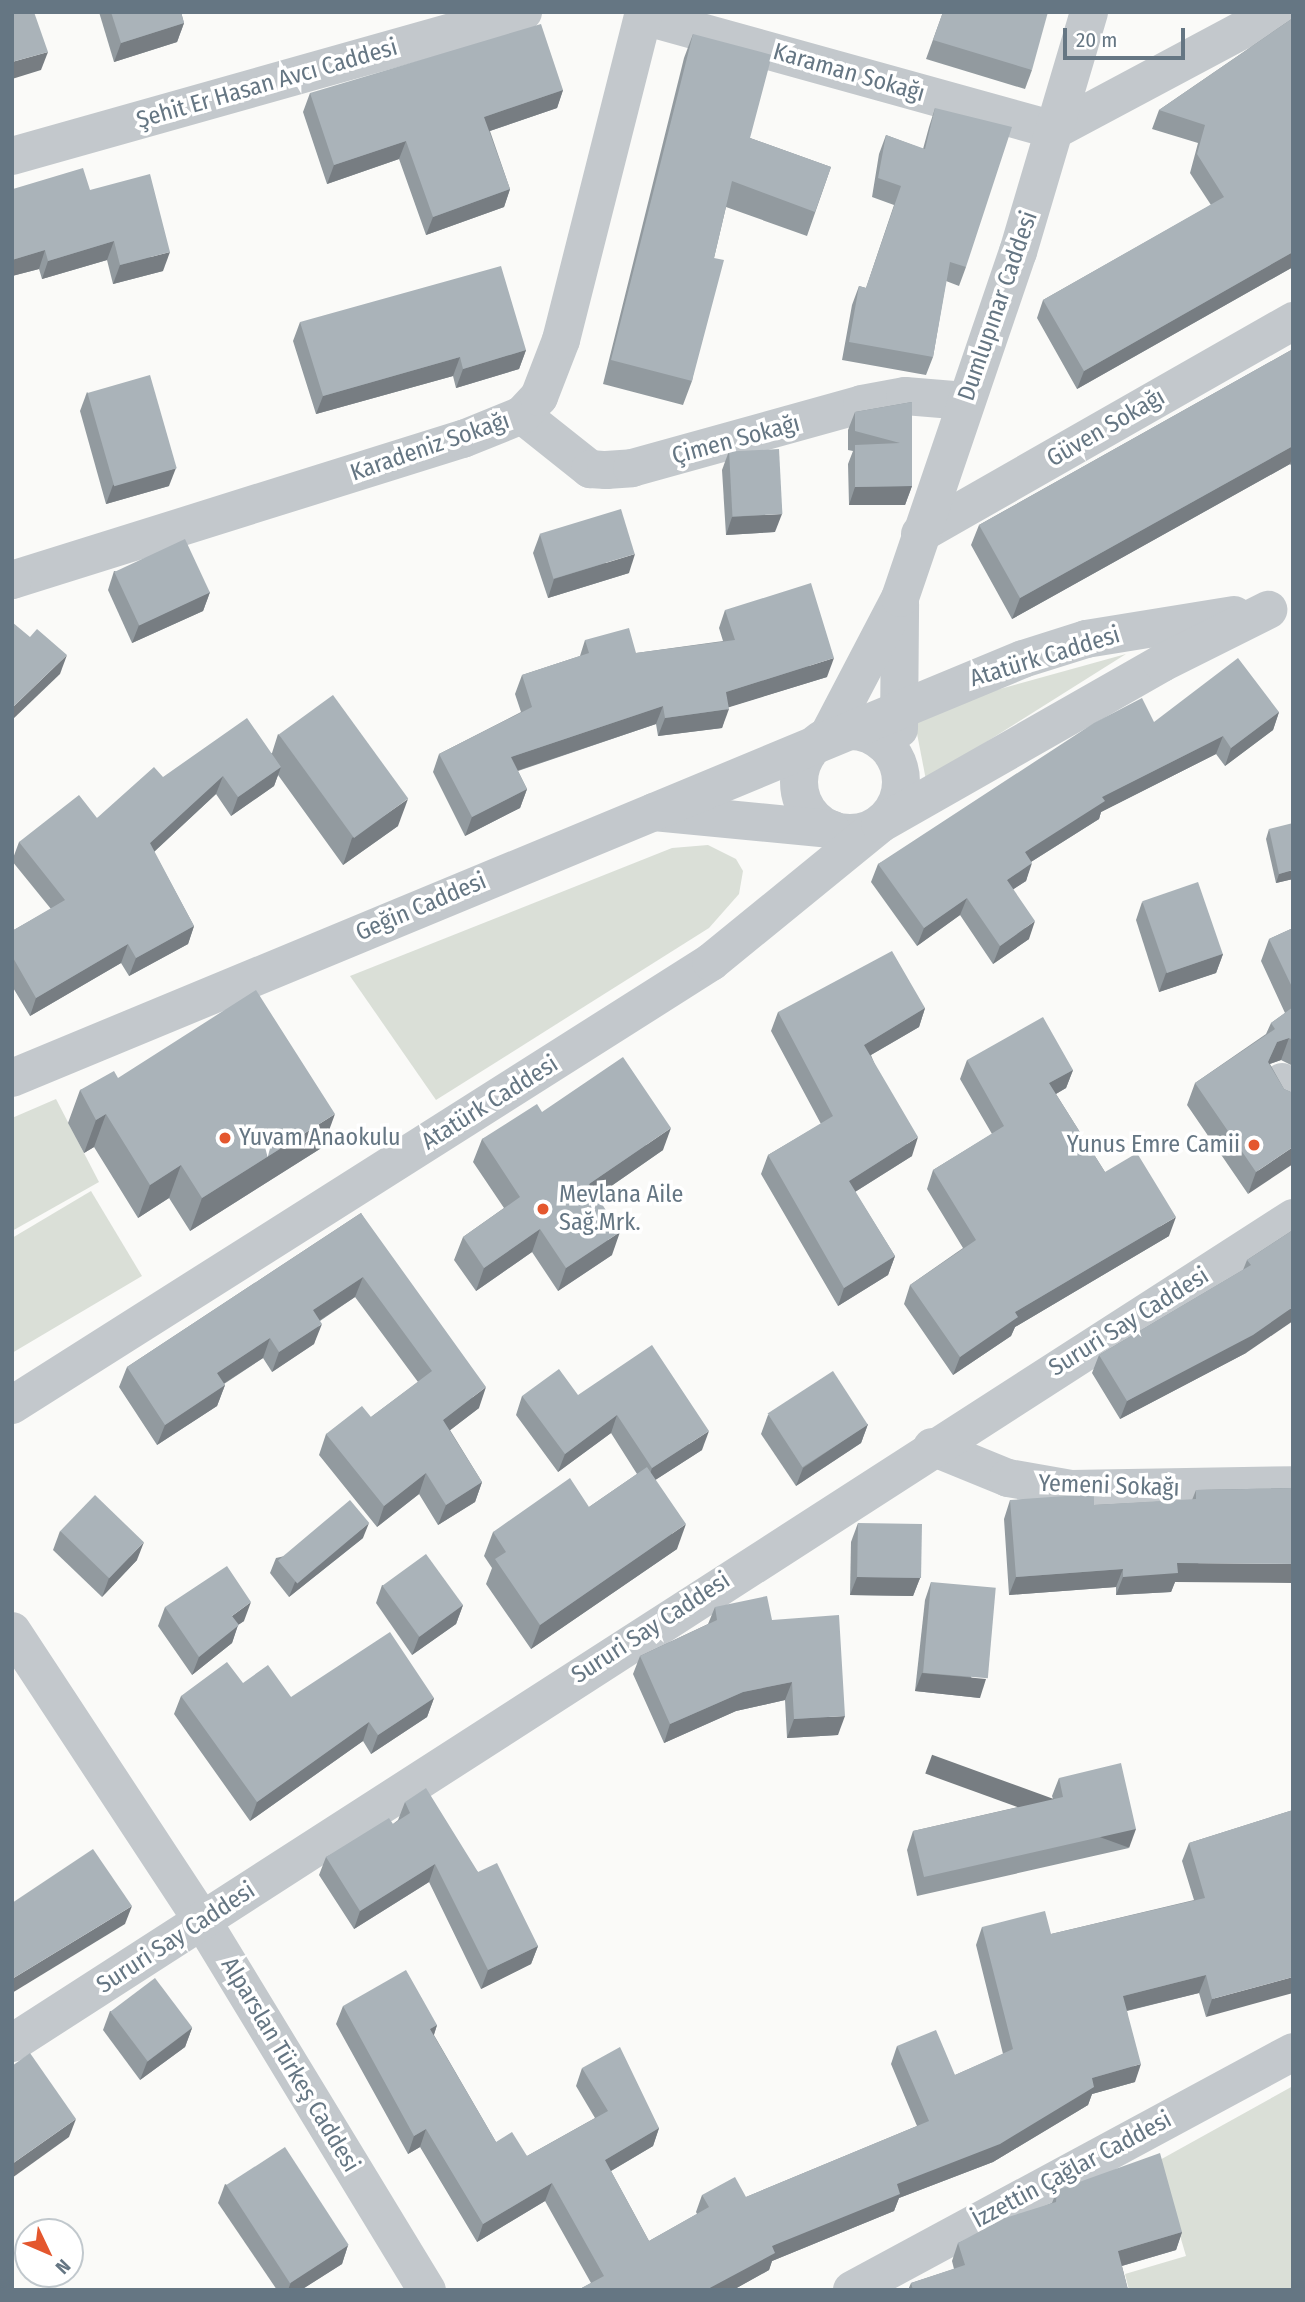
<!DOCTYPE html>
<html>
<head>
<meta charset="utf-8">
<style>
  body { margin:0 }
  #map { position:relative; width:1305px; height:2302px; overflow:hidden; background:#fafaf8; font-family:"Fira Sans Condensed",sans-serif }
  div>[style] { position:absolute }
  .green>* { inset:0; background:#dadfd7 }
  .minor>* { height:38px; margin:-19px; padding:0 19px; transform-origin:19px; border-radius:19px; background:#c3c8cc }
  .tertiary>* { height:38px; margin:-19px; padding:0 19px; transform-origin:19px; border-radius:19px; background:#c3c8cc }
  .tertiary>.ring { margin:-19px; padding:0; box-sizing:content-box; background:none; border:38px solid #c3c8cc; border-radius:50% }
  .wall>* { inset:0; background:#929a9f }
  .shaded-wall>* { inset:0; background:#777d82; transform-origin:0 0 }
  .building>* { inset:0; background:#aab3b9; transform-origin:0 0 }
  .dots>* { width:19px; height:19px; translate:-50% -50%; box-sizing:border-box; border:4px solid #fff; border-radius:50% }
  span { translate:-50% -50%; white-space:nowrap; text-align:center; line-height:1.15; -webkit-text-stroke:7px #fff; paint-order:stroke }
  .street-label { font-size:24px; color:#657683 }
  .poi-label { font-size:24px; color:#657683 }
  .left { translate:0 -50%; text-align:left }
  .right { translate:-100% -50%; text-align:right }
  .frame { position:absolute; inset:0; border:14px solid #657683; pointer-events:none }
  .north { position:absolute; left:14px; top:2218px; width:70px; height:70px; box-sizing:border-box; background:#fff; border:2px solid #c1c8cd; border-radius:50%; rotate:134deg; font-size:19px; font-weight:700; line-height:28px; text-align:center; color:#657683 }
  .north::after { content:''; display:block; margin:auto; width:24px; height:32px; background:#e4572e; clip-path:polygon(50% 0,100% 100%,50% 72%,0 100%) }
  .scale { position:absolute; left:1063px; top:28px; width:122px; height:32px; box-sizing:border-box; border:4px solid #657683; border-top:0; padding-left:9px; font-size:21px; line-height:24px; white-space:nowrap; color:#657683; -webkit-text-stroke:5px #fff; paint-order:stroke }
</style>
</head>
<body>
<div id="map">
  <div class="green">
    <div style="clip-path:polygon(1126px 654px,926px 780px,913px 713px)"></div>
    <div style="clip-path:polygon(708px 845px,736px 859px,743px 871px,739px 894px,709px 928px,436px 1100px,350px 976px,672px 848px)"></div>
    <div style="clip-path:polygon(56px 1099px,99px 1182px,12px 1231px,12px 1118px)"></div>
    <div style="clip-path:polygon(91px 1191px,142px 1276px,12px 1353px,12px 1238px)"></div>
    <div style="clip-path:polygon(1293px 2086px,1293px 2290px,1129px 2290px,1125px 2274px,1186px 2256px,1158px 2161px)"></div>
  </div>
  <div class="minor">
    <div style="left:643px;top:16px;width:427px;rotate:15.5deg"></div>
    <div style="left:1055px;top:130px;width:251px;rotate:-28.1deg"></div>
    <div style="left:522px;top:415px;width:87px;rotate:38.5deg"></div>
    <div style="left:590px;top:469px;width:16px;rotate:4deg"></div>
    <div style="left:606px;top:470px;width:26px;rotate:-4deg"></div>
    <div style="left:632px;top:468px;width:239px;rotate:-15.5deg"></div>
    <div style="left:862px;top:404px;width:44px;rotate:-10.5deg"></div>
    <div style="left:905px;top:396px;width:61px;rotate:4.7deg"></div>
    <div style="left:920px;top:534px;width:430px;rotate:-29.7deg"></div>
    <div style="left:12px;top:580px;width:473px;rotate:-17.4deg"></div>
    <div style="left:463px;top:439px;width:64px;rotate:-22.1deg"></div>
    <div style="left:522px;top:415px;width:25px;rotate:-47deg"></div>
    <div style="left:539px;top:397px;width:61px;rotate:-68.9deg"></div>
    <div style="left:561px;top:340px;width:338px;rotate:-75.8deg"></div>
    <div style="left:1282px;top:1082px;width:19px;rotate:55deg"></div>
    <div style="left:932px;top:1447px;width:82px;rotate:22.2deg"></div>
    <div style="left:1008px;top:1478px;width:64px;rotate:9.9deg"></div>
    <div style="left:1071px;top:1489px;width:222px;rotate:-1deg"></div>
  </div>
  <div class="tertiary">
    <div style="left:12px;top:156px;width:531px;rotate:-15.74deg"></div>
    <div style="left:12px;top:579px;width:1px;rotate:45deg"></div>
    <div style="left:899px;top:729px;width:125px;rotate:-89.5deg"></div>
    <div class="ring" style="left:799px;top:731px;width:64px;height:64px"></div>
    <div style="left:829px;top:734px;width:153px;rotate:-62.4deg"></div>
    <div style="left:900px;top:598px;width:366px;rotate:-71.2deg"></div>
    <div style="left:1018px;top:252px;width:250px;rotate:-73.5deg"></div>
    <div style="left:654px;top:812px;width:178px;rotate:5.5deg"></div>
    <div style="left:12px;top:1078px;width:1094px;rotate:-22.51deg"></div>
    <div style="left:1023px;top:659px;width:66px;rotate:-17.6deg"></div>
    <div style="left:1086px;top:639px;width:150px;rotate:-9.2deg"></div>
    <div style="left:12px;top:1405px;width:828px;rotate:-32.36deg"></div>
    <div style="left:711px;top:962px;width:218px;rotate:-39.2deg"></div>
    <div style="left:880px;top:824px;width:325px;rotate:-29.7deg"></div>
    <div style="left:1162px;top:663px;width:119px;rotate:-26.6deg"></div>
    <div style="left:12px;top:1631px;width:348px;rotate:56.7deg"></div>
    <div style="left:203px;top:1922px;width:431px;rotate:58.7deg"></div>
    <div style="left:12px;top:2043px;width:1524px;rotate:-32.78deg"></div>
    <div style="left:852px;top:2290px;width:501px;rotate:-28.35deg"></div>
  </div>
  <div class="wall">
    <div style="clip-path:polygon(99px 12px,181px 12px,184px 23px,177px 42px,114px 62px)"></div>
    <div style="clip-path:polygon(943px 12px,1032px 70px,1025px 89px,926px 59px)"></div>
    <div style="clip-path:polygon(1293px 18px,1293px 267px,1077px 389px,1037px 318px,1043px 300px,1211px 205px,1190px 173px,1198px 143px,1152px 129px,1159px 110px)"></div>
    <div style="clip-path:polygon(693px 34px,750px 138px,831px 167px,807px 236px,726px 207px,714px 258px,692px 381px,683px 405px,603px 384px,684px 58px)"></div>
    <div style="clip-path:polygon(563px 90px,557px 108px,490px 131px,510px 189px,504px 207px,426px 235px,399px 159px,327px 184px,303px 112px,310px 93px)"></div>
    <div style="clip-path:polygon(935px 108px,966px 267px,959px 286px,946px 281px,933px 357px,926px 375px,842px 360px,852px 305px,859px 286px,866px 288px,894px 205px,872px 197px,879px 154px,886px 135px,923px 149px,929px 127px)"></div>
    <div style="clip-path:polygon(12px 187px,13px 189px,90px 190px,163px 271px,113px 284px,107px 260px,42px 279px,39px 269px,12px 276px)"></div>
    <div style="clip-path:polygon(300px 322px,526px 350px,519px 369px,456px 388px,453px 376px,316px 414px,293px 341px)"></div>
    <div style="clip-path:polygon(1293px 349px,1293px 468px,1290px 464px,1012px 619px,971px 545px,979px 525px)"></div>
    <div style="clip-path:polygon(87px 392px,169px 486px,106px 504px,80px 411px)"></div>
    <div style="clip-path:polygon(912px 402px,912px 486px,905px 505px,849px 505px,848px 464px,853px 451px,848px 450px,848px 430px,855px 412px)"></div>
    <div style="clip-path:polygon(729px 451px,775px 532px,726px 535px,722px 470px)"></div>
    <div style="clip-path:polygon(540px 534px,629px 573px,548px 598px,533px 553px)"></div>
    <div style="clip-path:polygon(114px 571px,210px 592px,203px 611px,132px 643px,108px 590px)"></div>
    <div style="clip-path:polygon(725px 610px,827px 677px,728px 707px,722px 728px,658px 736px,656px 724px,518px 771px,527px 789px,520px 808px,465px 836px,433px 772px,439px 754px,521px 712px,515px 694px,522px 675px,580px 656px,585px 640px,636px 653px,723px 641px,719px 628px)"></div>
    <div style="clip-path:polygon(1279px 712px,1273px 730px,1225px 766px,1216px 754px,1101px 812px,1099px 819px,1031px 862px,1026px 881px,1013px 889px,1029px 939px,993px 964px,960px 915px,917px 946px,871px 882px,878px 864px,1154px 722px)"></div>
    <div style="clip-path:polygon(278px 734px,398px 826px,343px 865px,278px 775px,274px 786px,231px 816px,216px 794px,154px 852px,194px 926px,188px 944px,129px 976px,121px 963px,30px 1016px,12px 986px,12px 931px,51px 909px,12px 861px,19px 842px,97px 818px,272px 753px)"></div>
    <div style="clip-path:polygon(1269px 829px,1293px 879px,1276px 883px,1266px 839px)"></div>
    <div style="clip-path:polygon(1142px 902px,1223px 954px,1216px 973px,1159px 992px,1136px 920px)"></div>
    <div style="clip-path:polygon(1293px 928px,1293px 1066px,1281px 1060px,1270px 1064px,1284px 1089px,1293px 1093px,1248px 1194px,1187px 1105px,1195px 1083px,1266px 1034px,1271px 1023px,1285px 1013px,1261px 961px,1269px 939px)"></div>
    <div style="clip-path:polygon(925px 1008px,919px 1027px,871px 1055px,912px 1156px,855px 1192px,895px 1256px,888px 1275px,838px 1306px,761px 1174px,768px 1155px,821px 1124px,771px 1031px,778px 1012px)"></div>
    <div style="clip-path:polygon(967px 1060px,1073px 1070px,1066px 1088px,1056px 1094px,1105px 1172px,1169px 1236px,1015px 1327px,1011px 1336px,953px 1375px,904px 1304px,910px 1285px,963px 1248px,927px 1189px,933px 1170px,992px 1134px,960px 1079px)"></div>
    <div style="clip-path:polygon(118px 1078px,323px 1147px,190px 1231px,169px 1198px,138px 1218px,94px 1147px,84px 1153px,68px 1123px,80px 1090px)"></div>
    <div style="clip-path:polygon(542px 1112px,663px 1150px,597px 1196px,612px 1255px,558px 1291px,532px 1252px,476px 1291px,454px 1260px,463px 1237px,504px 1208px,473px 1162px,482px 1139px)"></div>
    <div style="clip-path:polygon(361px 1213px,479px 1408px,450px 1430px,482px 1482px,475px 1502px,438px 1525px,419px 1494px,377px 1527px,319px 1455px,326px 1434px,371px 1417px,418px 1382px,355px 1297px,320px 1321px,314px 1344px,272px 1372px,263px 1358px,224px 1384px,225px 1385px,217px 1406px,157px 1445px,119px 1387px,127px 1367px)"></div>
    <div style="clip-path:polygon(1293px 1230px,1246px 1353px,1120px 1419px,1092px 1373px,1099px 1355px,1243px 1270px,1247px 1260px)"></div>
    <div style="clip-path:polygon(578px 1395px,702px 1450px,655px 1480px,677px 1549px,531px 1649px,486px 1584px,492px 1568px,484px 1556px,493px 1532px,589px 1507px,637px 1474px,611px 1433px,558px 1472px,516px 1415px,522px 1396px)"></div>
    <div style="clip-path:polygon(768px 1415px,868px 1424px,861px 1443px,796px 1486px,761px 1434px)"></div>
    <div style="clip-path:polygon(1293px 1488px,1175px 1582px,1171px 1592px,1116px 1595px,1116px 1587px,1009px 1595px,1004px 1519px,1010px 1500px,1094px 1505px,1192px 1500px,1196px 1490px)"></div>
    <div style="clip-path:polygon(858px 1523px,920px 1578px,913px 1596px,850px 1595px,851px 1542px)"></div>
    <div style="clip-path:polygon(60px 1531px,137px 1560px,102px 1597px,53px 1550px)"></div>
    <div style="clip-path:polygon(363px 1538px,289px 1597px,270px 1573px,276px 1558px)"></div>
    <div style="clip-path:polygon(931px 1582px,980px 1698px,915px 1691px,925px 1600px)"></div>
    <div style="clip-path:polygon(382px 1585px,463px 1605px,456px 1624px,412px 1655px,376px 1603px)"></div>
    <div style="clip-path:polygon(165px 1607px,244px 1621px,238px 1625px,232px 1643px,192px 1675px,158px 1626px)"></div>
    <div style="clip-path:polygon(715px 1607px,772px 1620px,838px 1735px,787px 1738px,785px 1700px,736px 1711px,664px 1743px,633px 1674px,640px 1656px,708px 1624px)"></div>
    <div style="clip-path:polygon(243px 1683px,291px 1697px,434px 1698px,427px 1717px,371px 1754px,363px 1741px,250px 1821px,174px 1714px,181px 1696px)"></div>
    <div style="clip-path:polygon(1059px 1778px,1129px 1848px,917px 1896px,907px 1850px,913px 1831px,1053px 1799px,1052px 1796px)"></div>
    <div style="clip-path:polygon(405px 1802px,478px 1872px,538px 1946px,531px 1964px,481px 1989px,429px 1882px,354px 1929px,319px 1875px,326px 1857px,393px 1824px,398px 1820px)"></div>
    <div style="clip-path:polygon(1293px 1810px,1206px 2017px,1199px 1993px,1127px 2011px,1135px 2082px,1092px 2094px,1088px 2105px,993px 2162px,899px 2198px,894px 2211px,772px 2261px,769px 2270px,733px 2290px,578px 2290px,591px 2283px,545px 2201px,477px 2242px,420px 2147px,408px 2154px,336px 2024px,343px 2006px,437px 2025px,434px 2035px,496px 2142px,527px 2156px,595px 2118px,576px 2086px,582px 2068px,659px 2128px,653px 2146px,611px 2171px,649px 2241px,697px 2214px,696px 2212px,702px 2195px,746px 2197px,917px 2126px,891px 2064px,897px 2046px,955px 2075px,1003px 2054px,976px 1945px,982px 1927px,1051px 1934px,1194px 1900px,1182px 1861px,1189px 1843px)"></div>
    <div style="clip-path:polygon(110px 2011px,192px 2028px,185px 2047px,140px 2080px,103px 2030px)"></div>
    <div style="clip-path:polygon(225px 2184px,348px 2245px,342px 2264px,301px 2290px,277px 2290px,218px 2203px)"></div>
    <div style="clip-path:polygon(1057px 2190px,1182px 2232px,1176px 2250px,1122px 2266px,1128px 2290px,908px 2290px,911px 2283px,954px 2269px,952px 2261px,958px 2243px,1052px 2203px)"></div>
  </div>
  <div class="shaded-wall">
    <div style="clip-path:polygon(184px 23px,177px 42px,114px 62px,121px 43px)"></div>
    <div style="clip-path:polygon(48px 52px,41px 70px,12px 79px,12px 62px)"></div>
    <div style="clip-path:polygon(563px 90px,557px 108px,478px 135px,484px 117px)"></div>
    <div style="clip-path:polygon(406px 141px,399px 159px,327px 184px,334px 165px)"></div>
    <div style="clip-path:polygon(510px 189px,504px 207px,426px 235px,433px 217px)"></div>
    <div style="clip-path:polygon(114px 241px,107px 260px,42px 279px,48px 261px)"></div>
    <div style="clip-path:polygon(45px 250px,39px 269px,12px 276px,12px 260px)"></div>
    <div style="clip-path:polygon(170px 252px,163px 271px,113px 284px,120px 265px)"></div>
    <div style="clip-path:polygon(1293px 252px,1293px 267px,1077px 389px,1084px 371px)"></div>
    <div style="clip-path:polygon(526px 350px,519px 369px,456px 388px,463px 369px)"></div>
    <div style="clip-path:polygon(460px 357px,453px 376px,316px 414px,323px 396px)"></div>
    <div style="clip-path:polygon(1293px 446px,1293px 456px,1290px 464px,1012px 619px,1020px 598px)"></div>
    <div style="clip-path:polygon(176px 468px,169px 486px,106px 504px,113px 485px)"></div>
    <div style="clip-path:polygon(912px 486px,905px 505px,849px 505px,855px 487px)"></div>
    <div style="clip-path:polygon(782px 514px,775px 532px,726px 535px,732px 517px)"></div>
    <div style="clip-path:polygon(635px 554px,629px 573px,548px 598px,554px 579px)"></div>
    <div style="clip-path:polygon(210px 592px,203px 611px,132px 643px,139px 625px)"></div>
    <div style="clip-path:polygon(67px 655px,60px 674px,12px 720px,12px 708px)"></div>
    <div style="clip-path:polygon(834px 658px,827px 677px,720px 710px,726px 692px)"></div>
    <div style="clip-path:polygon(663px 706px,656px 724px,504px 775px,511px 757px)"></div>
    <div style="clip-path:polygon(729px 709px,722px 728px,658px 736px,665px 718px)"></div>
    <div style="clip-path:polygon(1279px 712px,1273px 730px,1225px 766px,1231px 748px)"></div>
    <div style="clip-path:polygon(1223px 736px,1216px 754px,1101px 812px,1099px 819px,1018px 870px,1025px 852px,1102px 797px)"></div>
    <div style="clip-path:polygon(281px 767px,274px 786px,231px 816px,238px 797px)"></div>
    <div style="clip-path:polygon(223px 776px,216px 794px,143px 862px,150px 843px)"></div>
    <div style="clip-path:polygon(527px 789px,520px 808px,465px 836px,472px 817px)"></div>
    <div style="clip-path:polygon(408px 799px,398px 826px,343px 865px,352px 838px)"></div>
    <div style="clip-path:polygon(1032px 863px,1026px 881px,1000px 898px,1007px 880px)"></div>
    <div style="clip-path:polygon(1293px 870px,1293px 879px,1276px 883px,1279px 874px)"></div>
    <div style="clip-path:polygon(967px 898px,960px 915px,917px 946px,924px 928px)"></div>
    <div style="clip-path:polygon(1035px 921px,1029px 939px,993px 964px,1000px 946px)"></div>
    <div style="clip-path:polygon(194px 926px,188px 944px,129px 976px,136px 958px)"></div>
    <div style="clip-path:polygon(128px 944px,121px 963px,30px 1016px,36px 998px)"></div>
    <div style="clip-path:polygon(1223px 954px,1216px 973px,1159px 992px,1166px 973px)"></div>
    <div style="clip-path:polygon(925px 1008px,919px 1027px,857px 1063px,864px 1045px)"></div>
    <div style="clip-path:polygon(1289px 1038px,1281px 1060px,1269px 1064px,1268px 1062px,1277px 1042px)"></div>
    <div style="clip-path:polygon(1073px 1070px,1066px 1088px,1042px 1102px,1049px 1083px)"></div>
    <div style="clip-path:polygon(106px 1114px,94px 1147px,84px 1153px,96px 1120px)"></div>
    <div style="clip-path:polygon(335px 1114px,323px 1147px,190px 1231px,202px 1198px)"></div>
    <div style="clip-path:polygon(671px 1128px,663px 1150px,581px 1207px,589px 1184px)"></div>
    <div style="clip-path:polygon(918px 1137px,912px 1156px,842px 1200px,849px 1181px)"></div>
    <div style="clip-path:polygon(1293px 1147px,1293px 1164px,1248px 1194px,1256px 1172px)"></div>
    <div style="clip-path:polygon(181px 1165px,169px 1198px,138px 1218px,150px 1185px)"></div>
    <div style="clip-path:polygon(1176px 1217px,1169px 1236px,1015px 1327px,1011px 1336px,953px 1375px,960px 1357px,1015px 1312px)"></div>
    <div style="clip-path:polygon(540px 1229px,532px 1252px,476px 1291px,484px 1268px)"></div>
    <div style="clip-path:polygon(620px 1232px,612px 1255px,558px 1291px,566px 1268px)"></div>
    <div style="clip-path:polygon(895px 1256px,888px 1275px,838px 1306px,844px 1288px)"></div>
    <div style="clip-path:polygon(363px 1277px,355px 1297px,305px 1330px,313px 1310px)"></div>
    <div style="clip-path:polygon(1293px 1307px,1293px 1321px,1246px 1353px,1120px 1419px,1127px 1401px)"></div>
    <div style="clip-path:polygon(322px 1324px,314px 1344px,272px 1372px,279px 1352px)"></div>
    <div style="clip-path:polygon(270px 1338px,263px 1358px,209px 1393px,217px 1373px)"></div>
    <div style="clip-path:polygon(225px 1385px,217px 1406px,157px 1445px,165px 1425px)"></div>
    <div style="clip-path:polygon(486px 1387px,479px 1408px,436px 1441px,443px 1420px)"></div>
    <div style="clip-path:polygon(617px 1415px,611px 1433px,558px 1472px,565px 1454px)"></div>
    <div style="clip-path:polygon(868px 1424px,861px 1443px,796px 1486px,803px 1468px)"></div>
    <div style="clip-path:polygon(709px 1431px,702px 1450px,646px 1486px,652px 1468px)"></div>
    <div style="clip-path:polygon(426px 1473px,419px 1494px,377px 1527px,384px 1506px)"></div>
    <div style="clip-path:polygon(482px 1482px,475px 1502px,438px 1525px,446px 1505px)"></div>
    <div style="clip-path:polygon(369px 1523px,363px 1538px,289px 1597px,295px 1582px)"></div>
    <div style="clip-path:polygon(686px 1524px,677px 1549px,531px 1649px,540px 1625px)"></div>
    <div style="clip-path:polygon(144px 1542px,137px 1560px,102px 1597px,109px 1578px)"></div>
    <div style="clip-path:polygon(1177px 1563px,1293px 1564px,1293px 1583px,1175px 1582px,1171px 1592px,1116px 1595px,1123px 1577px)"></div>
    <div style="clip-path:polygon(1123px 1569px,1116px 1587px,1009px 1595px,1016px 1577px)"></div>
    <div style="clip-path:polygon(857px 1577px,920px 1578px,913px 1596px,850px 1595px)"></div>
    <div style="clip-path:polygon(251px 1602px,244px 1621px,238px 1625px,232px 1643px,192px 1675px,199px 1657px,232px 1616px)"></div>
    <div style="clip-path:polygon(463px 1605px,456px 1624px,412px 1655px,419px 1637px)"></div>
    <div style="clip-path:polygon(922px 1673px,986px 1679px,980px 1698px,915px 1691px)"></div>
    <div style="clip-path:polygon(792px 1682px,785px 1700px,736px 1711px,664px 1743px,670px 1724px,743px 1692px)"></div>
    <div style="clip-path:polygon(434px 1698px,427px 1717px,371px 1754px,378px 1735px)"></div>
    <div style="clip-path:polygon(845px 1716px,838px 1735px,787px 1738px,794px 1719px)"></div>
    <div style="clip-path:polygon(369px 1722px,363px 1741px,250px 1821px,257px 1802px)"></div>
    <div style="left:1136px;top:1829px;width:20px;height:217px;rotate:110deg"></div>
    <div style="clip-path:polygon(435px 1864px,429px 1882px,354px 1929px,360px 1911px)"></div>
    <div style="clip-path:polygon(132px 1906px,125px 1924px,12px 1993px,12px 1979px)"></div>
    <div style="clip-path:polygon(538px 1946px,531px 1964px,481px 1989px,488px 1970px)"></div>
    <div style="clip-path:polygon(1206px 1975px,1199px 1993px,1117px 2013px,1123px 1996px)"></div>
    <div style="clip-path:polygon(1293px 1977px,1293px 1993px,1206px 2017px,1212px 1999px)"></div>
    <div style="clip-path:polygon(437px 2025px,431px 2043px,430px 2029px)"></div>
    <div style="clip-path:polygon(192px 2028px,185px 2047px,140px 2080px,147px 2062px)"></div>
    <div style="clip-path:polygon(1141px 2064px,1135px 2082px,1092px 2094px,1088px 2105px,993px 2162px,899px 2198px,894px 2211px,772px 2261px,769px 2270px,733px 2290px,706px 2290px,772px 2246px,897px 2184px,1092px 2078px)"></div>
    <div style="clip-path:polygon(76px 2119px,69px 2137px,12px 2178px,12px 2164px)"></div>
    <div style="clip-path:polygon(659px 2128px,653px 2146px,599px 2178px,605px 2160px)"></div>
    <div style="clip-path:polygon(426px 2129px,420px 2147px,408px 2154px,414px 2136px)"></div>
    <div style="clip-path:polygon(552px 2183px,545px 2201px,477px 2242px,483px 2224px)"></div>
    <div style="clip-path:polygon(1182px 2232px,1176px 2250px,1111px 2269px,1118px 2251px)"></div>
    <div style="clip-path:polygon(348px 2245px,342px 2264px,301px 2290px,288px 2290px,291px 2282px)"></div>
  </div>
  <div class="building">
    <div style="clip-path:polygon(12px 12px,34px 12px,48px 52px,12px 62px)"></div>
    <div style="clip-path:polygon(111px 12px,181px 12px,184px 23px,121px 43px)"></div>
    <div style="clip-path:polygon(943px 12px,1048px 12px,1032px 70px,933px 40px)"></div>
    <div style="clip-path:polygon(1293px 18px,1293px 252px,1084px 371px,1043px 300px,1224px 197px,1197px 154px,1205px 125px,1159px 110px)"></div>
    <div style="clip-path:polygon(541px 24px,563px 90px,484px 117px,510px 189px,433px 217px,406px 141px,334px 165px,310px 93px)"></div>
    <div style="clip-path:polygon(693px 34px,772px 55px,750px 138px,831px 167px,815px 212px,732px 181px,714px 258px,724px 260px,692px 381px,611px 360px)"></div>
    <div style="clip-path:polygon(935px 108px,1012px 127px,966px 267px,950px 262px,933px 357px,849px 342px,859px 286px,866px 288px,901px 186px,878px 178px,886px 135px,925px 149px)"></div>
    <div style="clip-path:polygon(83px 168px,90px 190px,150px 174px,170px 252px,120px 265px,114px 241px,48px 261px,45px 250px,12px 260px,12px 187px,13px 189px)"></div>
    <div style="clip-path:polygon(501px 266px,526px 350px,463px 369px,460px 357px,323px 396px,300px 322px)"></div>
    <div style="clip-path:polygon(1293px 349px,1293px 446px,1020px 598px,979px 525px)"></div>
    <div style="left:150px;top:375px;width:97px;height:65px;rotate:74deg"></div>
    <div style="clip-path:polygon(912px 402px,912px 486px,855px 487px,855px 445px,900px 443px,855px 431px,855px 412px)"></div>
    <div style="left:779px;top:449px;width:65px;height:50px;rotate:87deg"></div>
    <div style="left:621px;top:509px;width:47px;height:85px;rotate:73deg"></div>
    <div style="left:185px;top:539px;width:59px;height:78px;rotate:65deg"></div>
    <div style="clip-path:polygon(811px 583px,834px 658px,726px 692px,729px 709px,665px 718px,663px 706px,511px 757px,527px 789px,472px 817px,439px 754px,532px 707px,522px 675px,589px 653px,585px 640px,629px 628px,636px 653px,735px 640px,725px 610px)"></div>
    <div style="clip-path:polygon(12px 622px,30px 637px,37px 629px,67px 655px,12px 708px)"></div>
    <div style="clip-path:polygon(1238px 658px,1279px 712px,1231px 748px,1223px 736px,1102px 797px,1105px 801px,1025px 852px,1032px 863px,1007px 880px,1035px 921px,1000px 946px,967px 898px,924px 928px,878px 864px,1094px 723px,1142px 698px,1154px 722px)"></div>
    <div style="left:333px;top:695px;width:128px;height:67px;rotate:54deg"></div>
    <div style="clip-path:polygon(247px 718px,281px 767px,238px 797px,223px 776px,150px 843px,194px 926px,136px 958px,128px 944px,36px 998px,12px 956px,12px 931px,65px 900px,19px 842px,79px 795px,97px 818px,154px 767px,163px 777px)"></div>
    <div style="clip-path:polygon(1293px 823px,1293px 870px,1279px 874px,1269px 829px)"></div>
    <div style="left:1198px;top:882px;width:76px;height:59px;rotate:71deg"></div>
    <div style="clip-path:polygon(1293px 928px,1293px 989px,1269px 939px)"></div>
    <div style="clip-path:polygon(892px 951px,925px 1008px,864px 1045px,918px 1137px,849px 1181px,895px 1256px,844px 1288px,768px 1155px,833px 1116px,778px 1012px)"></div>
    <div style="clip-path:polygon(256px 990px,335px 1114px,202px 1198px,181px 1165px,150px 1185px,106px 1114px,96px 1120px,80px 1090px,114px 1071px,118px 1078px)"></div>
    <div style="clip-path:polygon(1293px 1007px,1293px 1040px,1289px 1038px,1277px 1042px,1268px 1062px,1284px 1089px,1293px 1093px,1293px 1147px,1256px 1172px,1195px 1083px,1275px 1029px,1271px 1023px)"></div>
    <div style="clip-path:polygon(1043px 1017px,1073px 1070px,1049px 1083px,1105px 1172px,1137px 1153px,1176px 1217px,1015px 1312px,1018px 1317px,960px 1357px,910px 1285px,976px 1240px,933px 1170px,1004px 1126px,967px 1060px)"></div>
    <div style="clip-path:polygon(623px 1057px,671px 1128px,589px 1184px,620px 1232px,566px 1268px,540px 1229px,484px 1268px,463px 1237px,520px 1197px,482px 1139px,537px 1104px,542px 1112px)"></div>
    <div style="clip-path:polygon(361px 1213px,486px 1387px,443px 1420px,482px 1482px,446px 1505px,426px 1473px,384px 1506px,326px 1434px,362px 1406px,371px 1417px,432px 1371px,363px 1277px,313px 1310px,322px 1324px,279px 1352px,270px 1338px,217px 1373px,225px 1385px,165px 1425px,127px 1367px)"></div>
    <div style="clip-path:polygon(1293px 1230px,1293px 1307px,1253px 1335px,1127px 1401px,1099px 1355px,1251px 1265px,1247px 1260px)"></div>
    <div style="clip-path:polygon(652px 1345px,709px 1431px,652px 1468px,617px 1415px,565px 1454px,522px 1396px,559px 1369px,578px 1395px)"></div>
    <div style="left:833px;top:1371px;width:64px;height:78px;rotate:57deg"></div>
    <div style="clip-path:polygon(647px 1467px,686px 1524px,540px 1625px,495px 1559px,506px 1552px,493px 1532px,570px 1478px,589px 1507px)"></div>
    <div style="clip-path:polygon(1293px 1488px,1293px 1564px,1177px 1563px,1178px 1573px,1123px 1577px,1123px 1569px,1016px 1577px,1010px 1500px,1094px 1494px,1094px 1505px,1196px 1499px,1196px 1490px)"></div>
    <div style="left:95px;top:1495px;width:68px;height:50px;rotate:44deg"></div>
    <div style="left:350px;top:1500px;width:30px;height:94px;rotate:50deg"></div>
    <div style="left:858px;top:1523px;width:64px;height:54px;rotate:1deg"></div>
    <div style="left:426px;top:1554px;width:63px;height:54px;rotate:54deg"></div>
    <div style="clip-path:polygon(227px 1566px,251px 1602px,232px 1616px,239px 1625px,199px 1657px,165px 1607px)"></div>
    <div style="left:931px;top:1582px;width:65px;height:91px;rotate:5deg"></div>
    <div style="clip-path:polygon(767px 1596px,772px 1620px,839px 1615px,845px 1716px,794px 1719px,792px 1682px,743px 1692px,670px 1724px,640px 1656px,717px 1620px,715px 1607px)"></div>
    <div style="clip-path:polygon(390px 1632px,434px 1698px,378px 1735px,369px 1722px,257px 1802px,181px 1696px,227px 1662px,243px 1683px,268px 1665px,291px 1697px)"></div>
    <div style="clip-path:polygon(1121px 1763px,1136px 1829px,924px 1877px,913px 1831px,1063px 1797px,1059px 1778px)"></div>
    <div style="clip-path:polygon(426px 1788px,478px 1872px,497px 1863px,538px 1946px,488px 1970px,435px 1864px,360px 1911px,326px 1857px,389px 1818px,393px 1824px,410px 1813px,405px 1802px)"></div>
    <div style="clip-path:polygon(1293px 1810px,1293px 1977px,1212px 1999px,1206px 1975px,1123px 1996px,1141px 2064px,1092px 2078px,1094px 2087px,1000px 2144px,897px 2184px,900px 2194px,772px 2246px,775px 2253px,706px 2290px,578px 2290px,604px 2276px,552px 2183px,483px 2224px,426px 2129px,414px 2136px,343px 2006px,406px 1970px,437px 2025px,430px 2029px,496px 2142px,512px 2132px,527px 2156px,608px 2111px,582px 2068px,620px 2047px,659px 2128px,605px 2160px,649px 2241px,709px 2207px,702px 2195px,735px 2177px,746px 2197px,929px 2121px,897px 2046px,936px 2030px,955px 2075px,1013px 2049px,982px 1927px,1045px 1911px,1051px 1934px,1205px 1898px,1189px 1843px)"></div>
    <div style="clip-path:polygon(93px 1849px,132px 1906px,12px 1979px,12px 1903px)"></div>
    <div style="left:155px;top:1978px;width:62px;height:56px;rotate:53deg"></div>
    <div style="clip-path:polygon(30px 2053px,76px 2119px,12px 2164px,12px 2066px)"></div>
    <div style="left:285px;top:2147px;width:117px;height:70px;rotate:57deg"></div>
    <div style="clip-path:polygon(1160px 2153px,1182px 2232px,1118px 2251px,1128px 2290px,913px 2290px,911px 2283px,965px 2265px,958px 2243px,1005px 2218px,1056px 2202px,1057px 2190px)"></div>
  </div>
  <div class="dots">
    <div style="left:225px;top:1138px;background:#e4572e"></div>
    <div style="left:1254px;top:1145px;background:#e4572e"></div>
    <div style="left:543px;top:1209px;background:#e4572e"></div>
  </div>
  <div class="street-label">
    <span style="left:849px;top:73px;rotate:16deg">Karaman Sokağı</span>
    <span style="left:267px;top:84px;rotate:-16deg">Şehit Er Hasan Avcı Caddesi</span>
    <span style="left:998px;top:306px;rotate:-71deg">Dumlupınar Caddesi</span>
    <span style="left:1106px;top:428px;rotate:-30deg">Güven Sokağı</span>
    <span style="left:736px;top:440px;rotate:-15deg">Çimen Sokağı</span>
    <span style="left:430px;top:447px;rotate:-19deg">Karadeniz Sokağı</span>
    <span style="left:1045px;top:657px;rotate:-17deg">Atatürk Caddesi</span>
    <span style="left:421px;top:907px;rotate:-23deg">Geğin Caddesi</span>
    <span style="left:490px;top:1103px;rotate:-32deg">Atatürk Caddesi</span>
    <span style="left:1129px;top:1322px;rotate:-32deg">Sururi Say Caddesi</span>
    <span style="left:1109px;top:1486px;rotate:2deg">Yemeni Sokağı</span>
    <span style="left:651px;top:1628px;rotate:-33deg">Sururi Say Caddesi</span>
    <span style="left:176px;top:1938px;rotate:-33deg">Sururi Say Caddesi</span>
    <span style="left:290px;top:2065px;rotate:59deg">Alparslan Türkeş Caddesi</span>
    <span style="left:1072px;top:2170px;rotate:-28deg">İzzettin Çağlar Caddesi</span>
  </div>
  <div class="poi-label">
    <span class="left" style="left:239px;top:1138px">Yuvam Anaokulu</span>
    <span class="right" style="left:1240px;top:1145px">Yunus Emre Camii</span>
    <span class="left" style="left:559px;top:1209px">Mevlana Aile<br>Sağ.Mrk.</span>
  </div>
  <div class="frame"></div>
  <div class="north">N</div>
  <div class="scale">20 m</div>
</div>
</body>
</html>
